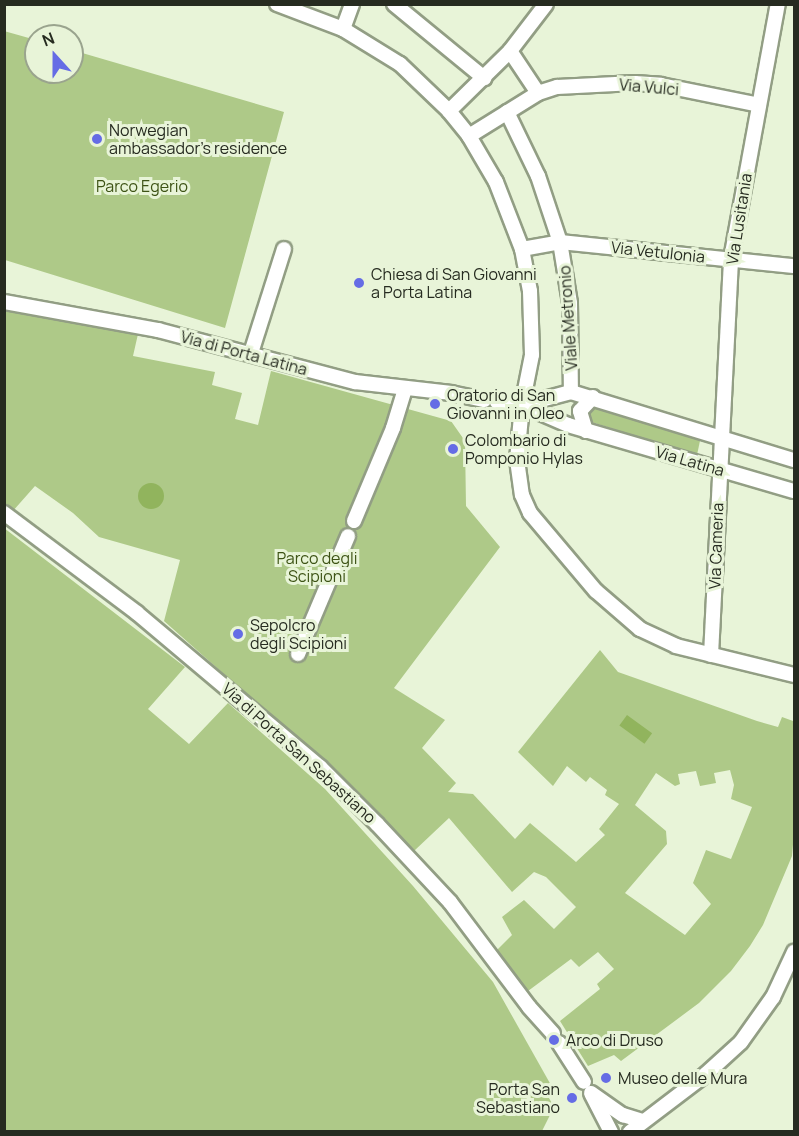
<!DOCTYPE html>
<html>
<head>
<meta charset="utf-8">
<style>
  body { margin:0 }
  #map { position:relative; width:799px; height:1136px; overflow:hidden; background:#e8f4d8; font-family:Manrope,sans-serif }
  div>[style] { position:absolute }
  .green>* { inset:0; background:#aec988 }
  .water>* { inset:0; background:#91b45d; transform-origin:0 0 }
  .round { border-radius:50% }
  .roads { filter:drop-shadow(2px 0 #929e84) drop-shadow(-2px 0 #929e84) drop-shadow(0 2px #929e84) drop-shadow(0 -2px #929e84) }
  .minor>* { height:14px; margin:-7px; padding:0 7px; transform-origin:7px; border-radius:7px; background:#fff }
  .dots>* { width:16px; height:16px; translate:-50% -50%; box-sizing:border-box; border:3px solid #e8f4d8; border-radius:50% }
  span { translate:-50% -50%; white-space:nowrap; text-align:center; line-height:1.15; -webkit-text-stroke:6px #e8f4d8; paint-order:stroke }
  .street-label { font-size:16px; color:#262b20 }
  .poi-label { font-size:16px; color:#262b20 }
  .left { translate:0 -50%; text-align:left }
  .right { translate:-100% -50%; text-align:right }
  .park-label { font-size:16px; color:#3d5315 }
  .frame { position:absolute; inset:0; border:6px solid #262b20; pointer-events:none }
  .north { position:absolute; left:24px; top:24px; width:60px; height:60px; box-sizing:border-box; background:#e8f4d8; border:2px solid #9aa48e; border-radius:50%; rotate:339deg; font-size:16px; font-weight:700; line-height:24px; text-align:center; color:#262b20 }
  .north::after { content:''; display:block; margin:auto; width:21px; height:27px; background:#656ce5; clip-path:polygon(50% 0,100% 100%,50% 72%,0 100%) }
</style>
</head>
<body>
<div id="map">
  <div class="green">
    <div style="clip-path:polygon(4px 31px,36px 40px,36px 72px,72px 72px,72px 50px,284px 112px,225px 328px,5px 260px)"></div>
    <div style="clip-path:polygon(evenodd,5px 311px,138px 334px,133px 356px,215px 372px,212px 385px,242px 393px,235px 419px,258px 425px,271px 371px,451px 421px,465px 441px,466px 506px,500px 547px,394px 688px,445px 720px,422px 748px,456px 783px,448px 792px,473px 794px,515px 839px,530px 823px,576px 862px,605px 835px,599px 829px,619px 804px,605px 795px,607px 790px,590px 777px,586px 782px,567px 766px,553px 786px,518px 752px,600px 650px,618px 672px,757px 721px,778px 727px,782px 717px,793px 721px,794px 833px,792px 856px,763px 925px,750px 946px,731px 971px,699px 1003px,621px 1061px,614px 1055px,588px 1066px,560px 1021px,600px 989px,597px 984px,614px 969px,598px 952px,579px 967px,571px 959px,524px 994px,493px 954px,512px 935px,502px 917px,524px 900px,554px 929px,576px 907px,546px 877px,534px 872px,512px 892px,449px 818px,414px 851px,332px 770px,164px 621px,180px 560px,99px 537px,73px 513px,35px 486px,12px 512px,5px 506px,5px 311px,730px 770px,734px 785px,731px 799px,752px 807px,731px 859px,706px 850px,693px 883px,711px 904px,685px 935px,625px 893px,667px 844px,666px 831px,635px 805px,656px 773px,675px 786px,680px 784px,678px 774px,696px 771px,700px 786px,716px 783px,714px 773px,730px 770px)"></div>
    <div style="clip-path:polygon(591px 402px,701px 436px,697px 455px,588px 421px,586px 412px)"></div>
    <div style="clip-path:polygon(4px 528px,185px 667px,148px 709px,189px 744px,228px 703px,325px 789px,413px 886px,493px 982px,556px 1094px,549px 1098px,554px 1107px,542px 1131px,5px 1131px)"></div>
  </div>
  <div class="water">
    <div class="round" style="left:138px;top:483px;width:26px;height:26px"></div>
    <div style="left:627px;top:715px;width:31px;height:13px;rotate:36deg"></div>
  </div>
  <div class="roads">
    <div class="minor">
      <div style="left:277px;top:4px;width:71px;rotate:20.7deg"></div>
      <div style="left:343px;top:29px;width:67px;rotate:31.6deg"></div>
      <div style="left:400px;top:64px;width:68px;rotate:43.8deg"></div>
      <div style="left:449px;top:111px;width:32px;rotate:51deg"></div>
      <div style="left:469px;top:136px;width:53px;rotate:59.6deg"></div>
      <div style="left:496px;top:182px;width:72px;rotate:68.8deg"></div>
      <div style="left:522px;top:249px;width:43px;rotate:79.2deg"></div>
      <div style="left:530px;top:291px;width:64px;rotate:88.2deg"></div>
      <div style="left:532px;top:355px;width:51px;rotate:101.3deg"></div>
      <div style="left:522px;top:405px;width:55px;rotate:95.2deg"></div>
      <div style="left:517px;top:460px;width:35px;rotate:82deg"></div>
      <div style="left:522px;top:495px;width:20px;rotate:66deg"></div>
      <div style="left:530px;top:513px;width:102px;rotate:49.8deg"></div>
      <div style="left:596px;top:591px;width:58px;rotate:40.8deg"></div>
      <div style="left:640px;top:629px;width:40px;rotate:25deg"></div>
      <div style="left:676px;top:646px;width:122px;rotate:13.8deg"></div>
      <div style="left:394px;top:4px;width:117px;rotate:39.4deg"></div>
      <div style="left:343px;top:29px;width:27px;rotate:-70deg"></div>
      <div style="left:510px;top:51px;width:50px;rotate:56.3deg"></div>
      <div style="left:449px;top:111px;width:86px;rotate:-44.5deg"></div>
      <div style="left:510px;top:51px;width:59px;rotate:-52.5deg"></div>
      <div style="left:507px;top:112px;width:71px;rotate:64.2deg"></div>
      <div style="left:538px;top:176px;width:70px;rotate:71.6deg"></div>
      <div style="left:560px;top:242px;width:62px;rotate:80.7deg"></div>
      <div style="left:570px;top:303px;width:89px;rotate:89.4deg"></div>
      <div style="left:469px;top:136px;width:81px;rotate:-31.9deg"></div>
      <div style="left:538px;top:93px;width:20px;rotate:-18deg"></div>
      <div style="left:557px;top:87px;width:78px;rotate:-2.9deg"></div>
      <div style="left:635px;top:83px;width:26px;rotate:4deg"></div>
      <div style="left:661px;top:85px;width:100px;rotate:11.5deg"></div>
      <div style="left:522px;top:249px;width:39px;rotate:-10deg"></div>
      <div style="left:560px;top:242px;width:235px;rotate:5.9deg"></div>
      <div style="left:4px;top:302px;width:157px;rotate:10.3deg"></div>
      <div style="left:158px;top:330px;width:204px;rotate:14.8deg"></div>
      <div style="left:355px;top:382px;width:97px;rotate:6.5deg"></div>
      <div style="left:451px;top:393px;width:34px;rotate:12deg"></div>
      <div style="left:251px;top:353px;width:109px;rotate:-72.4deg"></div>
      <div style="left:497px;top:402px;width:25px;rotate:7deg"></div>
      <div style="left:522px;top:405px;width:51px;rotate:-14.9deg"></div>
      <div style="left:571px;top:392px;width:233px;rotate:17deg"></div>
      <div style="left:522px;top:405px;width:50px;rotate:23.5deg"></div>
      <div style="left:568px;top:425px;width:235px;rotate:16.3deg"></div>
      <div style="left:586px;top:431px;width:21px;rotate:-107deg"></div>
      <div style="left:580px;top:411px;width:19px;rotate:-47deg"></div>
      <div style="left:4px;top:513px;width:166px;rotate:36.9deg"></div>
      <div style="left:137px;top:613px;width:239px;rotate:40.1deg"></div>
      <div style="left:320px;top:767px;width:81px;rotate:45deg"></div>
      <div style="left:377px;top:824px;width:107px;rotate:46.9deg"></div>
      <div style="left:450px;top:902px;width:131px;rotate:53deg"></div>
      <div style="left:529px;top:1007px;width:36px;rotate:48deg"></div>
      <div style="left:354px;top:521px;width:101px;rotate:-67.2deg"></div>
      <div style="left:393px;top:428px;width:41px;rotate:-72.9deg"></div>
      <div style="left:298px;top:654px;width:128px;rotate:-67deg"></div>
      <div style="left:711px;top:655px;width:397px;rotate:-87.1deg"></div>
      <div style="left:731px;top:259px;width:259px;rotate:-79.6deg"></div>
      <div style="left:559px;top:1043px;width:46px;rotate:57.3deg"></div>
      <div style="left:591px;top:1093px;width:39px;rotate:35deg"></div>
      <div style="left:623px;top:1115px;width:21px;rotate:17deg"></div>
      <div style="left:592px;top:1095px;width:42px;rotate:62.8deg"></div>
      <div style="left:630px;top:1132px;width:96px;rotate:-37.3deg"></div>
      <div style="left:706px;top:1074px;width:47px;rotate:-42.4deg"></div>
      <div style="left:741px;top:1042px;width:55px;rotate:-54.6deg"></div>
      <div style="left:773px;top:997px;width:50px;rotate:-65deg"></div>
    </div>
  </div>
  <div class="dots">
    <div style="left:97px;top:139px;background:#656ce5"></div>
    <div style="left:359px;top:283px;background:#656ce5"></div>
    <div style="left:435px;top:404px;background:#656ce5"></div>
    <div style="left:453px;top:449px;background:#656ce5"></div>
    <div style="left:238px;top:634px;background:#656ce5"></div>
    <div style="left:554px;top:1040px;background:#656ce5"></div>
    <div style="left:606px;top:1078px;background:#656ce5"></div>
    <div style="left:572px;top:1098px;background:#656ce5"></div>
  </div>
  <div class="street-label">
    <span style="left:649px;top:87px;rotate:5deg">Via Vulci</span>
    <span style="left:739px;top:219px;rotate:-81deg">Via Lusitania</span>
    <span style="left:658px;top:252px;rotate:6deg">Via Vetulonia</span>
    <span style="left:568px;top:318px;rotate:-94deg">Viale Metronio</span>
    <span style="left:244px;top:353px;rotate:15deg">Via di Porta Latina</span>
    <span style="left:690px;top:461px;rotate:16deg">Via Latina</span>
    <span style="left:716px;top:546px;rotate:-88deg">Via Cameria</span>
    <span style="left:299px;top:753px;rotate:42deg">Via di Porta San Sebastiano</span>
  </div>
  <div class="poi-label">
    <span class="left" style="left:109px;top:139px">Norwegian<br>ambassador's residence</span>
    <span class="left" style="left:371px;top:283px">Chiesa di San Giovanni<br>a Porta Latina</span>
    <span class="left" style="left:447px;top:404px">Oratorio di San<br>Giovanni in Oleo</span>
    <span class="left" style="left:465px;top:449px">Colombario di<br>Pomponio Hylas</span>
    <span class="left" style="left:250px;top:634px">Sepolcro<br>degli Scipioni</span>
    <span class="left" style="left:566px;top:1040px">Arco di Druso</span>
    <span class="left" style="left:618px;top:1078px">Museo delle Mura</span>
    <span class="right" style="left:560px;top:1098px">Porta San<br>Sebastiano</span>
  </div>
  <div class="park-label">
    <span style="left:142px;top:186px">Parco Egerio</span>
    <span style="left:317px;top:567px">Parco degli<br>Scipioni</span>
  </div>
  <div class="frame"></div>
  <div class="north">N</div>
</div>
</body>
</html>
